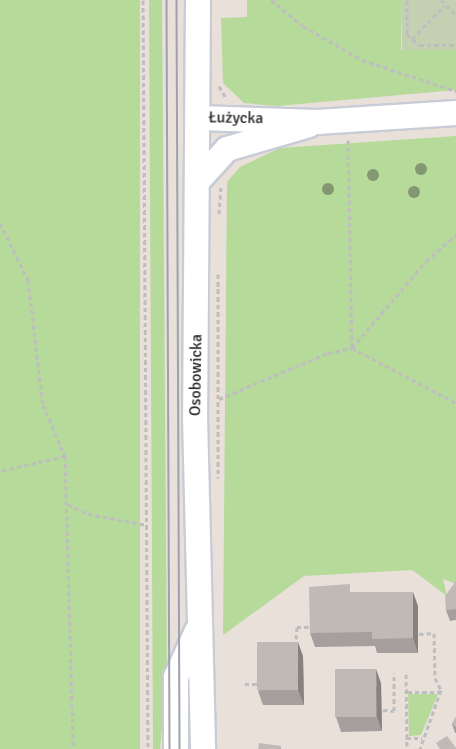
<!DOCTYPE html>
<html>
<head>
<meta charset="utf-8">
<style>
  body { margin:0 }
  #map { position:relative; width:456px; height:749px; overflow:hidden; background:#e8e0d9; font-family:Signika,sans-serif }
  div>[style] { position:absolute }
  .green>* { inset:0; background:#b5da9a; transform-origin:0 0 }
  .cemetery>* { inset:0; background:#c3d0b2; transform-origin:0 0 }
  .path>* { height:3px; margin-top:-1.5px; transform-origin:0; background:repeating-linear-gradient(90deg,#bebebe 0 4.5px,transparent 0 7.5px) }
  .roads { filter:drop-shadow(2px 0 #c8ccd7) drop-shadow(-2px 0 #c8ccd7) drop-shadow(0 2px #c8ccd7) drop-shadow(0 -2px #c8ccd7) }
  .minor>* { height:24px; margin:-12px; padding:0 12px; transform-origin:12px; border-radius:12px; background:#fff }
  .tram>* { height:1.5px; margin:-0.75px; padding:0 0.75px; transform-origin:0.75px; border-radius:0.75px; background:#9da1af }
  .trees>* { width:12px; height:12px; margin:-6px; border-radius:50%; background:#839773 }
  .wall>* { inset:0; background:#a5a09d }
  .shaded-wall>* { inset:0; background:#86827f }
  .building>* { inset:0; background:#c0bab6; transform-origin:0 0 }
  span { translate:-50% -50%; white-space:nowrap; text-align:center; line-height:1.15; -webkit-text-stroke:4.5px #fff; paint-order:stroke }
  .street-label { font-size:16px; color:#272727 }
</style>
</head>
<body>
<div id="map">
  <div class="green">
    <div style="left:0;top:0;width:140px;height:749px"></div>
    <div style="clip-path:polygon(149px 0,162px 0,167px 677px,160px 749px,153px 749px)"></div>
    <div style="clip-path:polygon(247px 0,402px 0,401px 50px,456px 50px,456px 90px,277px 106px,244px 103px,223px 83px,221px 18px,247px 17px)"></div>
    <div style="clip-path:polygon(456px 136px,456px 584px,443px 579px,447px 596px,412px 570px,304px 576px,223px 635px,227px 182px,240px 167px,280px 148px)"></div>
    <div style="clip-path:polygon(408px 694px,438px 694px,421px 735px,409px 736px)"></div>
  </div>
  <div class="cemetery">
    <div style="left:402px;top:0;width:54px;height:50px"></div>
  </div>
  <div class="path">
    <div style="left:143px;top:0;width:749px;rotate:89.62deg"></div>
    <div style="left:271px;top:0;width:41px;rotate:39.1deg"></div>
    <div style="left:303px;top:26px;width:68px;rotate:30deg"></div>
    <div style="left:362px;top:60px;width:99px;rotate:18.3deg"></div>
    <div style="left:407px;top:0;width:34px;rotate:90deg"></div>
    <div style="left:407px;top:34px;width:16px;rotate:43deg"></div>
    <div style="left:419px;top:45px;width:37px"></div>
    <div style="left:441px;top:0;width:21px;rotate:45deg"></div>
    <div style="left:412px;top:39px;width:47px;rotate:-45.9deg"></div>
    <div style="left:219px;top:86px;width:14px;rotate:60deg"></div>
    <div style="left:348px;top:140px;width:208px;rotate:88.9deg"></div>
    <div style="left:219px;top:214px;width:27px;rotate:-86deg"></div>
    <div style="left:0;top:223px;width:64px;rotate:63.8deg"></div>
    <div style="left:28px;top:280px;width:126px;rotate:83.2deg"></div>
    <div style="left:43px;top:405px;width:56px;rotate:66.7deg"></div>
    <div style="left:65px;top:456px;width:67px;rotate:167deg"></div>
    <div style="left:218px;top:274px;width:204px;rotate:90deg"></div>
    <div style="left:352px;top:348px;width:114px;rotate:-49.6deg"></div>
    <div style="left:426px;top:261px;width:40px;rotate:-41deg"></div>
    <div style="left:219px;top:399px;width:118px;rotate:-22.9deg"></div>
    <div style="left:328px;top:353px;width:25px;rotate:-12deg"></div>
    <div style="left:352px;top:348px;width:118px;rotate:27.9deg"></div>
    <div style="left:65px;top:456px;width:293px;rotate:88.4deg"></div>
    <div style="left:68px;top:504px;width:22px;rotate:27deg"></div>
    <div style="left:88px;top:514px;width:60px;rotate:10.6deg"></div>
    <div style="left:419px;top:634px;width:15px;rotate:-4deg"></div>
    <div style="left:434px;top:633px;width:45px;rotate:88.7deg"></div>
    <div style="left:435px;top:678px;width:13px;rotate:63deg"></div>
    <div style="left:441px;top:690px;width:63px;rotate:109.6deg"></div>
    <div style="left:296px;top:639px;width:12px;rotate:-85deg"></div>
    <div style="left:297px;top:627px;width:14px"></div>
    <div style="left:406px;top:674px;width:75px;rotate:89.2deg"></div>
    <div style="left:245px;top:684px;width:15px"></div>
    <div style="left:407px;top:692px;width:34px"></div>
    <div style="left:383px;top:710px;width:11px;rotate:5deg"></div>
    <div style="left:394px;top:711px;width:38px;rotate:-90deg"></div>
    <div style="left:406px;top:738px;width:16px"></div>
  </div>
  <div class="roads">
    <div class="minor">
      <div style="left:198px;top:0;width:417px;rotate:90.4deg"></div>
      <div style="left:195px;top:417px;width:332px;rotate:88.6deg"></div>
      <div style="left:199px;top:118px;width:118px;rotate:1.9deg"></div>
      <div style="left:317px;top:122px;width:139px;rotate:-3.7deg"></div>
      <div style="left:198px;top:181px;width:43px;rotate:-47.8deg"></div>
      <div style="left:227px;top:149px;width:85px;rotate:-16.3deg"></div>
      <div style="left:176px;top:749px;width:72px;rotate:-90deg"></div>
      <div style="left:176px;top:677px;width:51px;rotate:-65.5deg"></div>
    </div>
  </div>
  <div class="tram">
    <div style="left:167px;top:0;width:749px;rotate:89.77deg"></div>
    <div style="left:177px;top:0;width:749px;rotate:89.77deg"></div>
  </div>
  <div class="trees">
    <div style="left:421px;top:169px"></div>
    <div style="left:373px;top:175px"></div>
    <div style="left:328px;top:189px"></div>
    <div style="left:414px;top:192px"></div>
  </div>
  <div class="wall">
    <div style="clip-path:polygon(456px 581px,456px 620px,450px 621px,446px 610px)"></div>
    <div style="clip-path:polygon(353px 592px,418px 606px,418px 653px,377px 653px,375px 646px,315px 647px,310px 633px)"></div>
    <div style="clip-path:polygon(303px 656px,304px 705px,263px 705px,258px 691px)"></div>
    <div style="clip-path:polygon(381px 683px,382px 731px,341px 732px,336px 717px)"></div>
    <div style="clip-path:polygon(456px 717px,456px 733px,455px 733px,452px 724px)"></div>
  </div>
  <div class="shaded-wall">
    <div style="clip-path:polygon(413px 592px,418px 606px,418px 653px,413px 638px)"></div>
    <div style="clip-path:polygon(298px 642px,303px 656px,304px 705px,298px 690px)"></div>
    <div style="clip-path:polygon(376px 669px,381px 683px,382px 731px,377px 717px)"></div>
  </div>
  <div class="building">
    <div style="clip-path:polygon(456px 581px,456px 609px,446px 610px,445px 596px)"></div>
    <div style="clip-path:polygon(350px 584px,350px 592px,413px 592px,413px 638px,372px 639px,372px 632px,310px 633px,309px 587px)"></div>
    <div style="left:298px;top:642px;width:48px;height:41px;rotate:90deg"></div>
    <div style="left:335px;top:669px;width:41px;height:48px"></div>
    <div style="clip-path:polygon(456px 717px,456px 727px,452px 724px)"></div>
    <div style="clip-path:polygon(447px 736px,456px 748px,456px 749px,440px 749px,436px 743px)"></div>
    <div style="clip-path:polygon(259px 743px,281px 746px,281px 749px,258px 749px)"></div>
  </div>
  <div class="street-label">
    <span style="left:236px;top:118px;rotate:1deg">Łużycka</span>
    <span style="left:196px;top:375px;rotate:-89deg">Osobowicka</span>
  </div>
</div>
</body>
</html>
